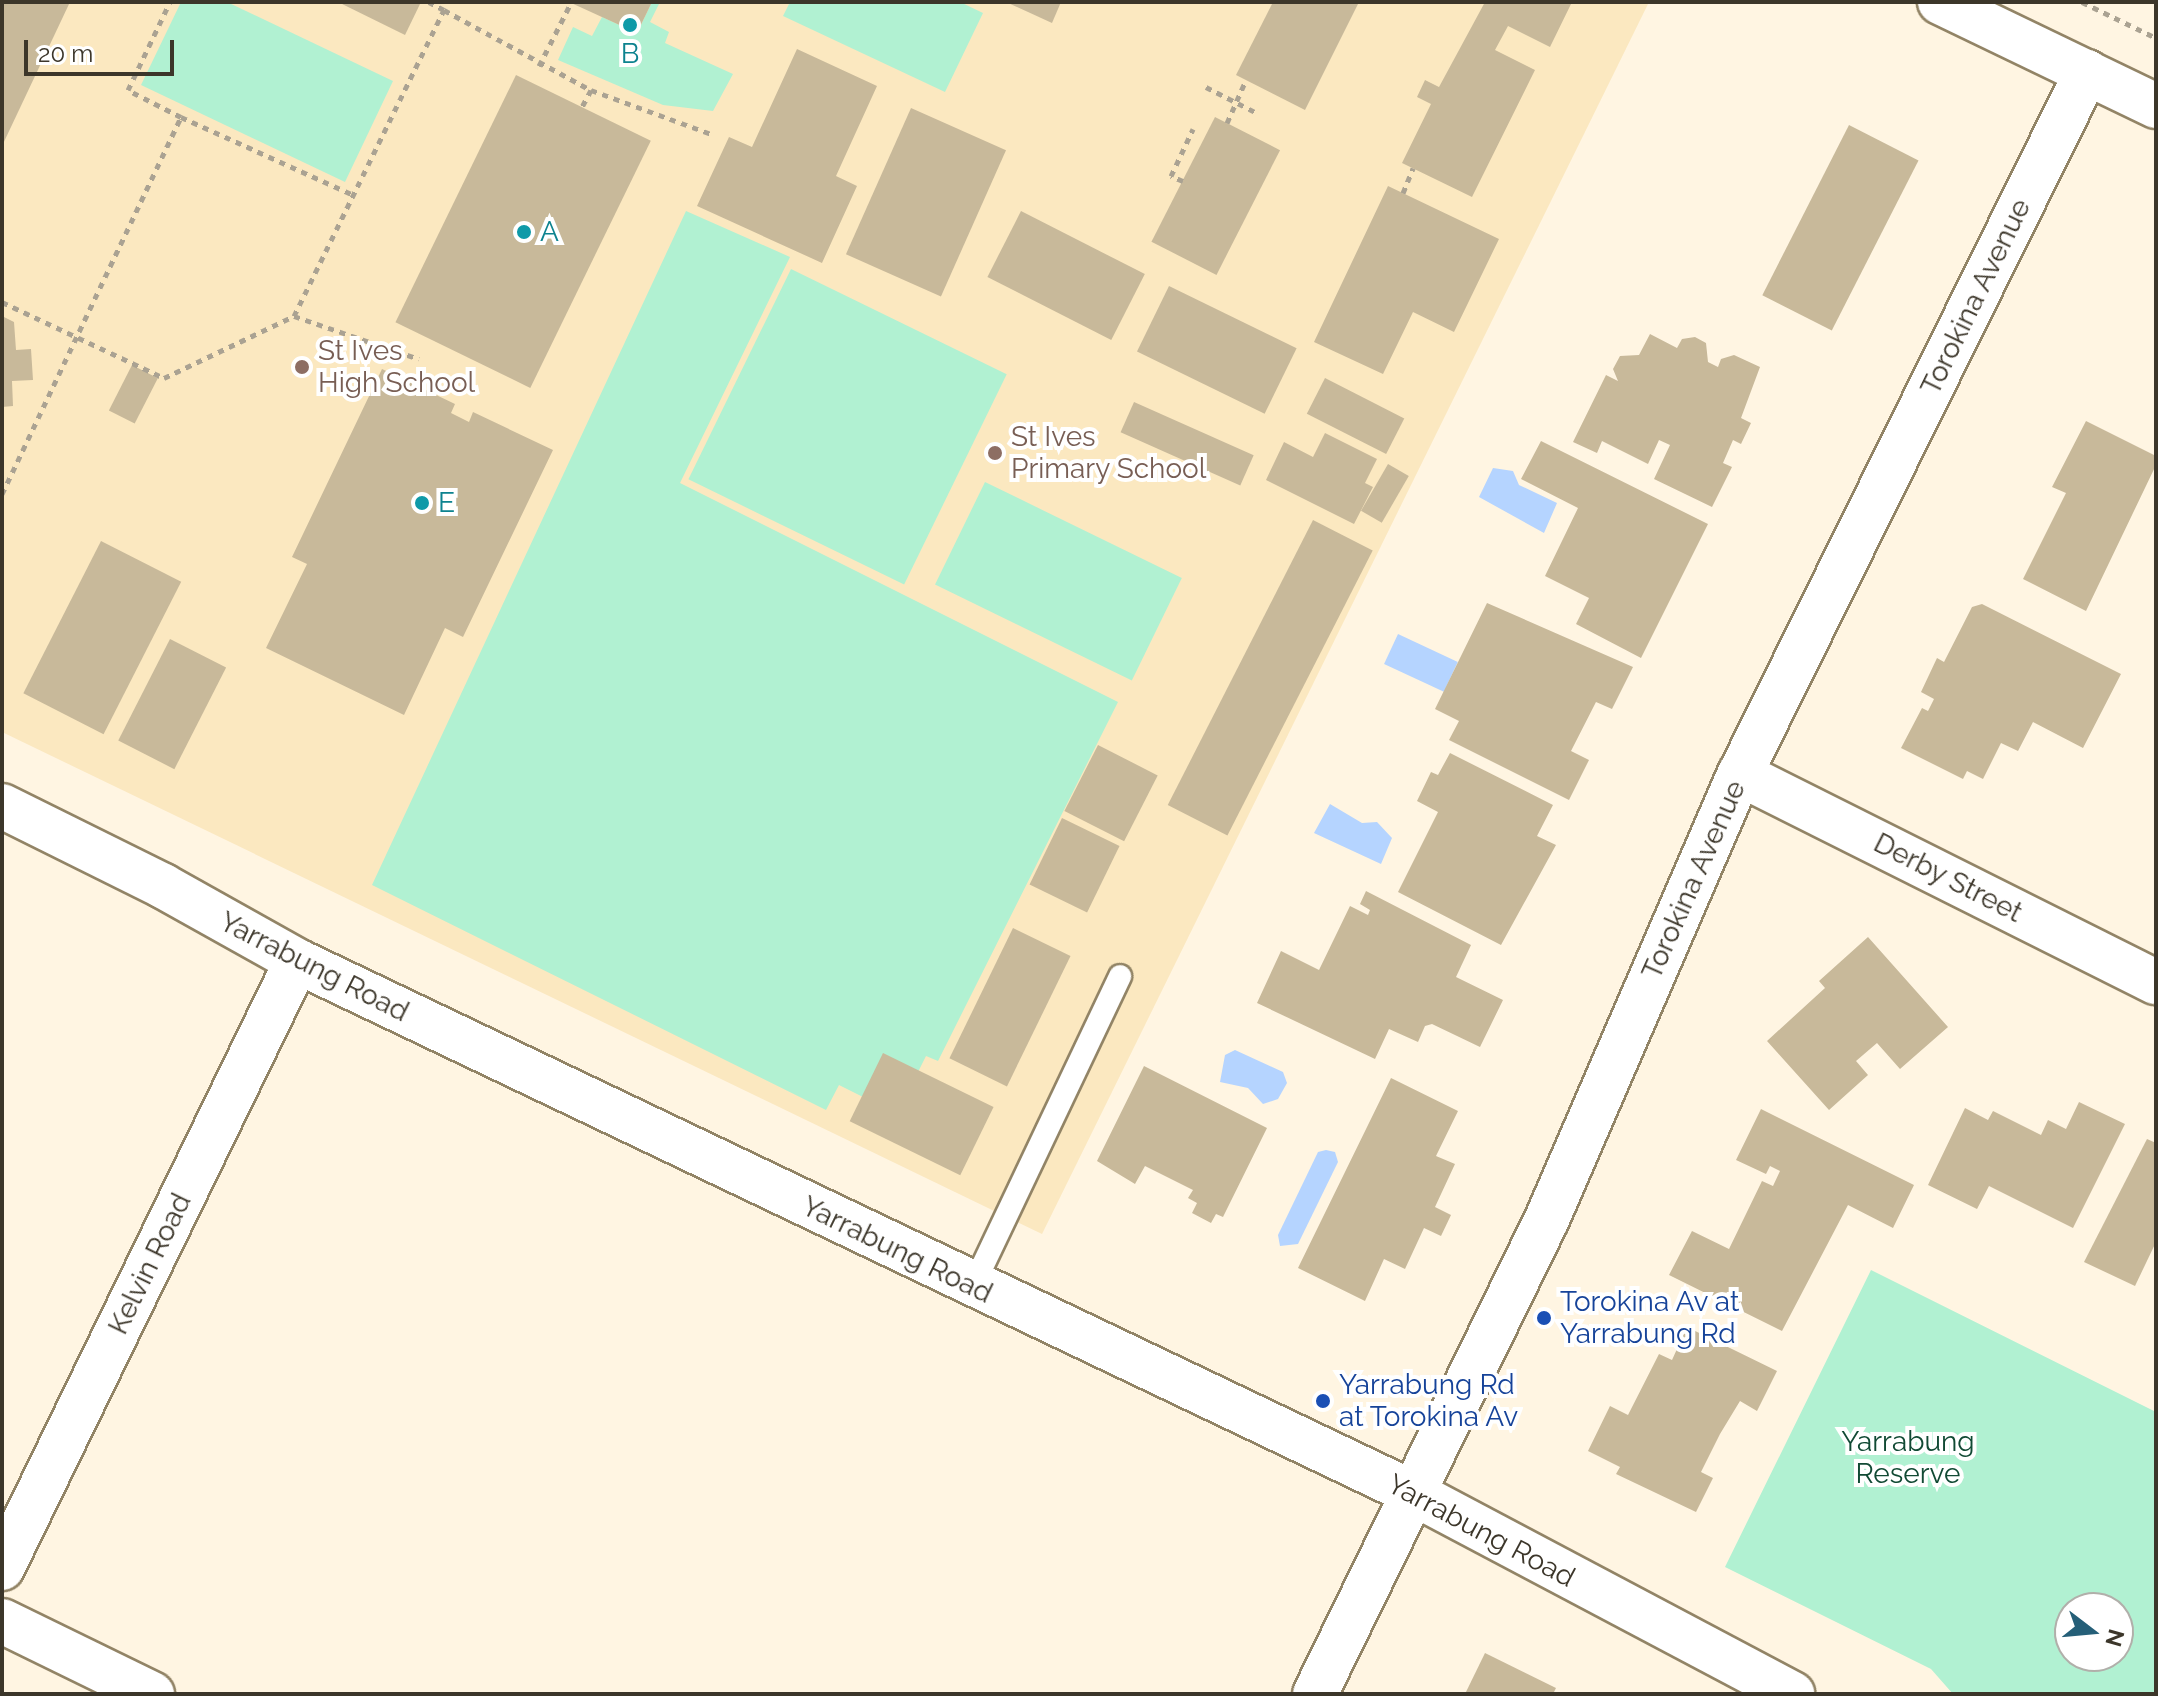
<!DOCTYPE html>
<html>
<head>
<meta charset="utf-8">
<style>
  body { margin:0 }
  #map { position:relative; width:2158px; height:1696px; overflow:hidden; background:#fff5e2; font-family:Raleway,sans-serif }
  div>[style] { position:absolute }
  .built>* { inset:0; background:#fbe8c0 }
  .green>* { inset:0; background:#b1f1d2; transform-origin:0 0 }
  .water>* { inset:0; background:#b5d4ff; transform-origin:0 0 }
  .building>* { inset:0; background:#c8b99a; transform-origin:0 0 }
  .path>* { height:5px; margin-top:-2.5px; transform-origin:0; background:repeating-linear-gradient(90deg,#aaa292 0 6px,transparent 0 12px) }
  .roads { filter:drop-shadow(2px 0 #928466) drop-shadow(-2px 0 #928466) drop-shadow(0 2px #928466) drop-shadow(0 -2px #928466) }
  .service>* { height:22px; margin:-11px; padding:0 11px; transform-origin:11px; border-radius:11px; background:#fff }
  .minor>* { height:44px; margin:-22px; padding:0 22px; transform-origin:22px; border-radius:22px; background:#fff }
  .secondary>* { height:44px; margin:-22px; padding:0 22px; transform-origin:22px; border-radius:22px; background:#fff }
  .dots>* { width:22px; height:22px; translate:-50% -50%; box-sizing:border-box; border:4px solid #fff; border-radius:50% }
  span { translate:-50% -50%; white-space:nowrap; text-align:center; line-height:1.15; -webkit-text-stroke:8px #fff; paint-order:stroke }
  .culture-label { font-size:28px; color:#0d838f }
  .left { translate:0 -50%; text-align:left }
  .street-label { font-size:28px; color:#3c362a }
  .education-label { font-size:28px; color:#785e54 }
  .transit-label { font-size:28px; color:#164399 }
  .park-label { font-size:28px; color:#114a34 }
  .frame { position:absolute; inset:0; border:4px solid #3c362a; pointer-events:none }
  .north { position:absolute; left:2054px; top:1592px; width:80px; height:80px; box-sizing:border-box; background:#fff; border:2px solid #b1afaa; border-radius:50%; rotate:106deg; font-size:22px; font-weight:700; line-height:32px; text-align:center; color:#3c362a }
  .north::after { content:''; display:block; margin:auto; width:28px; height:36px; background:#255f78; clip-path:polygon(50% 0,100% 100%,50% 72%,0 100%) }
  .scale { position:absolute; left:24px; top:40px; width:150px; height:36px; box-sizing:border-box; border:4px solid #3c362a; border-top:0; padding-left:10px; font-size:24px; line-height:28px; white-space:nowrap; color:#3c362a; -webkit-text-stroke:6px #fff; paint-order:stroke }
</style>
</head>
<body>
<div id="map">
  <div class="built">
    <div style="clip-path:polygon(2px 2px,1649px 2px,1042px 1234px,2px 732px)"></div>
  </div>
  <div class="green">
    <div style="clip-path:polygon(181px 2px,227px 2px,393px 81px,345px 182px,141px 85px)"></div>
    <div style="clip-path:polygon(652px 2px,660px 2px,650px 22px,669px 32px,665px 43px,733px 74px,713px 111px,663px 105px,558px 60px,573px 27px,592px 36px,602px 17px,637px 33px)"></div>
    <div style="clip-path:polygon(790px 2px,960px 2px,983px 13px,945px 92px,783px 16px)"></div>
    <div style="clip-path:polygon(686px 211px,790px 257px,680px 483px,1118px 702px,938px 1061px,926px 1056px,897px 1114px,839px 1085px,826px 1110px,372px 885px)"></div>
    <div style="left:791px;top:269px;width:240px;height:234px;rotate:26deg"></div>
    <div style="left:985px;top:482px;width:219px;height:114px;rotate:26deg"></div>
    <div style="clip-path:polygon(evenodd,1871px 1270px,2156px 1412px,2156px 1694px,1953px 1694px,1931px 1669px,1725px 1567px,1871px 1270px,2070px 1608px,2118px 1608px,2118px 1656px,2070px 1656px,2070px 1608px)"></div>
  </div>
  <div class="water">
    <div style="clip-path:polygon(1493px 468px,1513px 471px,1519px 485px,1557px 503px,1544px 533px,1479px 497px)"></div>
    <div style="left:1398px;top:634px;width:66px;height:33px;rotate:25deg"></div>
    <div style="clip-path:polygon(1330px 804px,1362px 823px,1377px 822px,1392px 838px,1381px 864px,1314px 833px)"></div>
    <div style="clip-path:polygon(1235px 1050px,1283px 1072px,1287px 1083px,1278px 1099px,1263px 1104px,1248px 1088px,1220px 1082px,1225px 1055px)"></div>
    <div style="clip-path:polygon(1326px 1150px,1335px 1152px,1338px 1162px,1298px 1244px,1280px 1246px,1278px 1235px,1318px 1152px)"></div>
  </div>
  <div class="building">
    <div style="clip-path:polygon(2px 2px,70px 2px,2px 146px)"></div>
    <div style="clip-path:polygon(338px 2px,421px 2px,405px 35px)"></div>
    <div style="clip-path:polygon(569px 2px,652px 2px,637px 33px)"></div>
    <div style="clip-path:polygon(1006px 2px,1061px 2px,1052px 23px)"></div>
    <div style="clip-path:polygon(1273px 2px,1359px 2px,1305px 110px,1236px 75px)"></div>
    <div style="clip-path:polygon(1485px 2px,1572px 2px,1550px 47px,1508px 26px,1495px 50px,1535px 70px,1472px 197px,1402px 163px,1431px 104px,1417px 97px,1425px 80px,1439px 87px)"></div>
    <div style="clip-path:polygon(797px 49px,877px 86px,836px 176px,857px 186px,822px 263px,697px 206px,729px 137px,752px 147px)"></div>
    <div style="left:516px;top:75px;width:150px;height:275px;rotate:26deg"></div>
    <div style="left:911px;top:108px;width:104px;height:160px;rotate:24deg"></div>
    <div style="left:1215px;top:117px;width:73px;height:140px;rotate:27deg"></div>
    <div style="left:1849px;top:125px;width:78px;height:191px;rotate:27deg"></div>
    <div style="clip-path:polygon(1388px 186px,1499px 239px,1454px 332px,1413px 312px,1383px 374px,1314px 342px)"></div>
    <div style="left:1021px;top:211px;width:139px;height:74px;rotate:27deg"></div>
    <div style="left:1169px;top:286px;width:142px;height:73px;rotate:26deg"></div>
    <div style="clip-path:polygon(2px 316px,14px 322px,16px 350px,31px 349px,33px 380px,12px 381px,13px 406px,2px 407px)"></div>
    <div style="clip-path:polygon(1650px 334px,1677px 348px,1682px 339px,1695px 337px,1706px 343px,1708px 362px,1718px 367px,1721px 359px,1734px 355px,1760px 367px,1741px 418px,1751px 423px,1741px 444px,1733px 440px,1723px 463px,1732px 467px,1712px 507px,1654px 479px,1670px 445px,1659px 440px,1648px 464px,1602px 441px,1597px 453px,1573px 442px,1606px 375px,1618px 381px,1613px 369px,1620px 356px,1639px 355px)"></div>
    <div style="left:132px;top:365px;width:29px;height:51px;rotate:27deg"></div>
    <div style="clip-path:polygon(382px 369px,455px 404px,451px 413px,469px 422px,473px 412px,553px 450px,463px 637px,445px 628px,404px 715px,266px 648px,307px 564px,292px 557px)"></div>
    <div style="left:1325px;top:378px;width:89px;height:40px;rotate:27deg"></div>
    <div style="left:1134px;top:402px;width:131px;height:33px;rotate:24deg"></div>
    <div style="clip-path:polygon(2086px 421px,2156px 456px,2156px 465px,2086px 611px,2023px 579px,2066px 493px,2052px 487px)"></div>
    <div style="clip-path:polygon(1325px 433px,1377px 459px,1365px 483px,1373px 487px,1354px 524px,1266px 480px,1284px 442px,1313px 457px)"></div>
    <div style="clip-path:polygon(1541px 441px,1708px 524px,1641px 658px,1576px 624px,1589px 598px,1545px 576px,1578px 508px,1521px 479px)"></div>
    <div style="left:1388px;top:464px;width:24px;height:54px;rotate:30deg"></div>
    <div style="left:1313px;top:520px;width:67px;height:320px;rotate:27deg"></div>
    <div style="left:101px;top:541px;width:90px;height:171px;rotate:27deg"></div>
    <div style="clip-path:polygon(1487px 603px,1633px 667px,1612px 709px,1596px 702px,1571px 751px,1589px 760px,1569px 800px,1449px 740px,1459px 721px,1435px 709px)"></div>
    <div style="clip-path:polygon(1982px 604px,2121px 674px,2083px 748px,2033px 722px,2018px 751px,2001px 743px,1983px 779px,1967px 771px,1963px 779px,1901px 748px,1922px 708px,1928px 711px,1934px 699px,1921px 692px,1937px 658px,1944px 662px,1972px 607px)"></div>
    <div style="left:170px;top:639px;width:63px;height:114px;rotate:27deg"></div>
    <div style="left:1098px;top:745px;width:67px;height:74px;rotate:27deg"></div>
    <div style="clip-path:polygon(1450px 753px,1553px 805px,1537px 836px,1556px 845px,1501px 945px,1398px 892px,1438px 812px,1417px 801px,1431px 772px,1438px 775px)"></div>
    <div style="left:1062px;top:818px;width:64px;height:74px;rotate:26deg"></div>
    <div style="clip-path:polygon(1366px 891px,1471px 945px,1456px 977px,1503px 1000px,1480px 1047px,1432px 1024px,1425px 1026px,1418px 1042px,1389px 1029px,1375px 1059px,1257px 1003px,1281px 951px,1319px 970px,1350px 906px,1368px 915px,1370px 910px,1360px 904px)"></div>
    <div style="left:1013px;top:928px;width:64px;height:145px;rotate:26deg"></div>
    <div style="clip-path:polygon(1868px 937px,1948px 1027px,1900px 1069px,1877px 1043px,1856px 1061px,1868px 1075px,1829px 1110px,1767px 1041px,1825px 988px,1819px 981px)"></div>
    <div style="left:883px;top:1053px;width:123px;height:76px;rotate:26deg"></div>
    <div style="clip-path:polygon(1144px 1066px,1267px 1128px,1223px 1217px,1216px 1214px,1211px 1223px,1192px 1213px,1197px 1203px,1188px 1198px,1193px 1190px,1145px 1166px,1135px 1184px,1097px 1161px)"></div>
    <div style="clip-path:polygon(1391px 1078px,1458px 1111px,1436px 1156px,1455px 1164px,1435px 1207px,1451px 1215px,1441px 1236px,1424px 1228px,1405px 1269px,1384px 1259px,1365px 1301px,1298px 1268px)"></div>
    <div style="clip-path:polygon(2079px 1102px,2125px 1124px,2073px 1228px,1989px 1186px,1977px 1209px,1928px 1185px,1965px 1108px,1988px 1120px,1993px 1111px,2041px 1135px,2048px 1120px,2066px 1129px)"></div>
    <div style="clip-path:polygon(1761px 1109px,1914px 1185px,1893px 1228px,1848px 1205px,1782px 1331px,1669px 1275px,1692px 1231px,1729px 1249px,1762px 1181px,1773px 1186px,1780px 1171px,1770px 1166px,1766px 1174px,1736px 1160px)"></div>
    <div style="clip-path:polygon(2147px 1139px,2156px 1143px,2156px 1242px,2135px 1286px,2084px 1262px)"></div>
    <div style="clip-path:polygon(1687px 1327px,1777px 1371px,1757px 1411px,1740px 1401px,1720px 1434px,1701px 1472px,1713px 1478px,1696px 1512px,1616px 1474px,1620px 1467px,1588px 1451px,1610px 1406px,1628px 1415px,1659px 1354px,1672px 1360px)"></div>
    <div style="clip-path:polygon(1485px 1653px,1556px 1688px,1553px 1694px,1465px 1694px)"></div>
  </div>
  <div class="path">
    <div style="left:2082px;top:2px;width:82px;rotate:25.9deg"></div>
    <div style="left:444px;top:10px;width:167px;rotate:28.6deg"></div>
    <div style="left:591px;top:90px;width:19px;rotate:118deg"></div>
    <div style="left:539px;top:66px;width:71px;rotate:-63.1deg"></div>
    <div style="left:1206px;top:87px;width:57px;rotate:27deg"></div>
    <div style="left:591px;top:90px;width:128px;rotate:20.1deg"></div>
    <div style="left:181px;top:117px;width:190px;rotate:24.3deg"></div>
    <div style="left:1227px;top:123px;width:47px;rotate:-66.2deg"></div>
    <div style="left:1183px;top:181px;width:13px;rotate:-157deg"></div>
    <div style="left:1171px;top:176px;width:52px;rotate:-64.9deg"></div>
    <div style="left:1403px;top:193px;width:27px;rotate:-68deg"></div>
    <div style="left:2px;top:302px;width:179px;rotate:25.1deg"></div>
    <div style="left:164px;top:378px;width:144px;rotate:-25.5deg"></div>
    <div style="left:294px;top:316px;width:341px;rotate:-63.9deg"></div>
    <div style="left:444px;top:10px;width:17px;rotate:-152deg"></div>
    <div style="left:294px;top:316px;width:132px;rotate:19deg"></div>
    <div style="left:2px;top:494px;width:417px;rotate:-64.6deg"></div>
    <div style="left:181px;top:117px;width:59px;rotate:-153deg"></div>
    <div style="left:128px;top:90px;width:98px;rotate:-64.5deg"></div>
  </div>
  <div class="roads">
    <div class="service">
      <div style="left:973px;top:1286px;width:343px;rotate:-64.6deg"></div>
    </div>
    <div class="minor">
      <div style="left:1740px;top:774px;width:465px;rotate:26.6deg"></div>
      <div style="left:2px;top:806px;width:180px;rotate:26.4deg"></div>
      <div style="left:163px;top:886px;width:154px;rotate:29.2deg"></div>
      <div style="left:297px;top:961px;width:1239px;rotate:25.49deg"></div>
      <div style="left:1415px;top:1494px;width:427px;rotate:27.9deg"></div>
      <div style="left:2px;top:1568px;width:675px;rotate:-64.08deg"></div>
      <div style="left:2px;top:1621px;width:167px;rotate:26deg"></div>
      <div style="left:1315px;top:1694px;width:529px;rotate:-63.97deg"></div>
      <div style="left:1547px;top:1219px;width:485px;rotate:-66.6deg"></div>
      <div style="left:1740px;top:774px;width:783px;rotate:-63.7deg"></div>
    </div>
    <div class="secondary">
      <div style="left:1940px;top:2px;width:240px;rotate:25.7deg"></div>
    </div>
  </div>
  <div class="dots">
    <div style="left:630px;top:25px;background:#0f9aa8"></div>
    <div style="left:524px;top:232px;background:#0f9aa8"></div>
    <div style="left:302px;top:367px;background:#8d6e63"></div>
    <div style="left:995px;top:453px;background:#8d6e63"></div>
    <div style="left:422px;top:503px;background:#0f9aa8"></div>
    <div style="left:1544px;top:1318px;background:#1a4fb4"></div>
    <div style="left:1323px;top:1401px;background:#1a4fb4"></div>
  </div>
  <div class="culture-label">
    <span style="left:630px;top:54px">B</span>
    <span class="left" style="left:540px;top:232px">A</span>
    <span class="left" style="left:438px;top:503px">E</span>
  </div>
  <div class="street-label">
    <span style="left:1976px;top:297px;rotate:-64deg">Torokina Avenue</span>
    <span style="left:1948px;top:878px;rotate:27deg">Derby Street</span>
    <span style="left:1694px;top:880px;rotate:-66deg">Torokina Avenue</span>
    <span style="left:314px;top:967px;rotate:27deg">Yarrabung Road</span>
    <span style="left:897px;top:1250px;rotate:26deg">Yarrabung Road</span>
    <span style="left:150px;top:1264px;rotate:-64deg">Kelvin Road</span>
    <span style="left:1481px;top:1531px;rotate:28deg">Yarrabung Road</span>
  </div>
  <div class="education-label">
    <span class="left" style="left:318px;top:367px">St Ives<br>High School</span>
    <span class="left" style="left:1011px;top:453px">St Ives<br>Primary School</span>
  </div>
  <div class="transit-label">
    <span class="left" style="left:1560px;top:1318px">Torokina Av at<br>Yarrabung Rd</span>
    <span class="left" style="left:1339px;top:1401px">Yarrabung Rd<br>at Torokina Av</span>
  </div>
  <div class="park-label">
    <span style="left:1908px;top:1458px">Yarrabung<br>Reserve</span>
  </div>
  <div class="frame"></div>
  <div class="north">N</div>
  <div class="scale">20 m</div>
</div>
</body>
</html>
